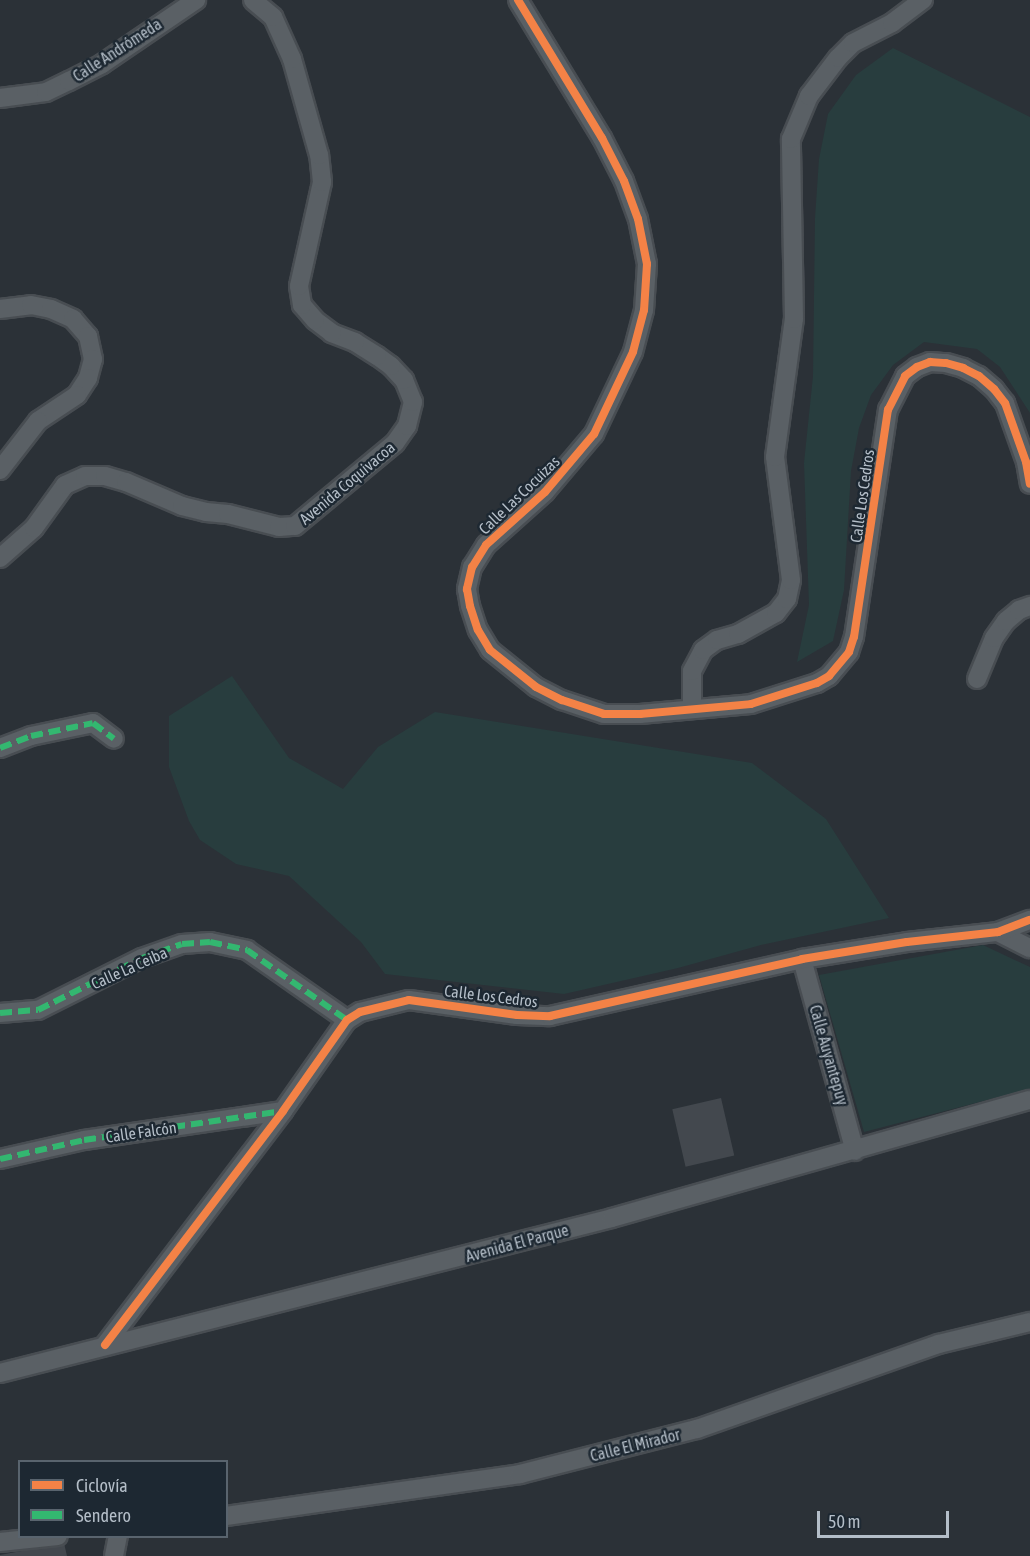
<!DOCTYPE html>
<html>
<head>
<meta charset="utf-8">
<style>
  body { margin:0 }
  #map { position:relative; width:1030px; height:1556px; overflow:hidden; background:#2b3137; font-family:"Asap Condensed",sans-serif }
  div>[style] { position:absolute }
  .green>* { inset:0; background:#283d3e }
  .building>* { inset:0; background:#43484e; transform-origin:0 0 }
  .roads { filter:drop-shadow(2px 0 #484d52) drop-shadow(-2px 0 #484d52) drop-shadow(0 2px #484d52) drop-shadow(0 -2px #484d52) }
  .minor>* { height:18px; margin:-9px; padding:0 9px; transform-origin:9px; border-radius:9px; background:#5a6065 }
  .quiet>* { height:6px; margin-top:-3px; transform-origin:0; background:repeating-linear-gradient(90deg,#33b770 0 12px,transparent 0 18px) }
  .cycleway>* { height:8px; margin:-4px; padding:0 4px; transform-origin:4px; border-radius:4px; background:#f48246 }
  span { translate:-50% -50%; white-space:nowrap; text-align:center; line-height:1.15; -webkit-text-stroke:5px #1d2832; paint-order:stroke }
  .street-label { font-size:16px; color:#b4bec8 }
  .legend { position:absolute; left:18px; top:1460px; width:210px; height:78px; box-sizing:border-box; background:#1d2832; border:2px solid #59646e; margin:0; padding:8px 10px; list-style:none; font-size:18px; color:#b4bec8 }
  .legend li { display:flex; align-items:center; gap:12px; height:30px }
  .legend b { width:30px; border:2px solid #59646e }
  .scale { position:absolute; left:817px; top:1511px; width:132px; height:27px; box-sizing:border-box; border:3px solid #b4bec8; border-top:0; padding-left:8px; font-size:18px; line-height:21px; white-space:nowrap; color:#b4bec8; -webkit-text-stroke:4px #1d2832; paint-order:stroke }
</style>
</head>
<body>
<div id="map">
  <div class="green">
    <div style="clip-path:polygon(893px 48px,1030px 117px,1030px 413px,1000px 367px,977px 349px,924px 342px,893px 365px,871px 395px,859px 428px,851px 471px,844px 590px,833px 641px,797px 662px,809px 605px,804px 463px,813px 376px,815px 218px,819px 159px,828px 114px,856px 75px)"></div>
    <div style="clip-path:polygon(232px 676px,289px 758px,343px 789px,378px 747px,435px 712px,752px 763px,826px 819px,889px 918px,761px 945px,678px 968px,564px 994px,385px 974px,361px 942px,289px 876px,236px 864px,200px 840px,189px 821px,169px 767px,169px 716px)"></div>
    <div style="clip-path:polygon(983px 945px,1030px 967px,1030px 1089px,864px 1132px,819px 975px)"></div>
  </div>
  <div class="building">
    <div style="left:721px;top:1098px;width:59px;height:50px;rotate:77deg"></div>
    <div style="clip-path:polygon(64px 1543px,67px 1556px,0 1556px,0 1555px)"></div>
  </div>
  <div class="roads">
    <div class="minor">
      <div style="left:518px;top:0;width:162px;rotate:58.7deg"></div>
      <div style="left:602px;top:138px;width:48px;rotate:62.9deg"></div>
      <div style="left:624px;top:181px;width:40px;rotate:69.8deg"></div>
      <div style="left:638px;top:219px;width:46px;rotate:78.7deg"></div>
      <div style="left:647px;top:264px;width:46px;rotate:93.7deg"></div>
      <div style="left:644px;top:310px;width:43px;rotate:104.7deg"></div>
      <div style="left:633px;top:352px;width:91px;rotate:115.4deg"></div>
      <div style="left:594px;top:434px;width:76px;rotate:130.2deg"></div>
      <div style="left:545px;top:492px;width:79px;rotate:138.1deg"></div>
      <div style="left:486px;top:545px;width:26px;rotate:122deg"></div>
      <div style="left:472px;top:567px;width:23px;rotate:103deg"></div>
      <div style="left:467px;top:589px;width:17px;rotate:80deg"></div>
      <div style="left:470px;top:606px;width:25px;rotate:72deg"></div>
      <div style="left:478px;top:630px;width:23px;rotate:59deg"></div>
      <div style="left:490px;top:650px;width:59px;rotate:38.8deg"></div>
      <div style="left:536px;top:687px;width:29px;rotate:27deg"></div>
      <div style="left:562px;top:700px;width:44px;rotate:18.4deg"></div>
      <div style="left:604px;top:714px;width:36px"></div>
      <div style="left:640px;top:714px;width:111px;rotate:-5.1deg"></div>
      <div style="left:751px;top:704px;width:69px;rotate:-17.7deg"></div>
      <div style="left:817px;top:683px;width:14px;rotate:-30deg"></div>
      <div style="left:829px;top:676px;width:31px;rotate:-50deg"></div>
      <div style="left:849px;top:652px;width:16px;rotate:-72deg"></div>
      <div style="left:854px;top:637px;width:230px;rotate:-81.5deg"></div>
      <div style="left:888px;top:410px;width:38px;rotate:-63deg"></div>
      <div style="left:905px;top:376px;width:15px;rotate:-37deg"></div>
      <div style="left:917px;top:367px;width:14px;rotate:-21deg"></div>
      <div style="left:930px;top:362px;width:16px;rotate:4deg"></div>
      <div style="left:946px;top:363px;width:18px;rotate:16deg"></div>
      <div style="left:963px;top:368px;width:18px;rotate:27deg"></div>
      <div style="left:979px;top:376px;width:20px;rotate:41deg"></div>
      <div style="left:994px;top:389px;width:18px;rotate:52deg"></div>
      <div style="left:1005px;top:403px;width:63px;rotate:70.4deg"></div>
      <div style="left:1026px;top:462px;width:22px;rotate:80deg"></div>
      <div style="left:0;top:98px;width:46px;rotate:-7.4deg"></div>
      <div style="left:46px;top:92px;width:25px;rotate:-26deg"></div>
      <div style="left:69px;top:81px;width:37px;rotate:-27deg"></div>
      <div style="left:102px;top:64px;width:114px;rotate:-34.2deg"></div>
      <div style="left:0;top:309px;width:31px;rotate:-7deg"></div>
      <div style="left:31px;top:305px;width:20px;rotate:11deg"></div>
      <div style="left:51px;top:309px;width:24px;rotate:24deg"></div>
      <div style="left:73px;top:319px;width:23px;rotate:49deg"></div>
      <div style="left:88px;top:336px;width:24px;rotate:78deg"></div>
      <div style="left:93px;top:359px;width:20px;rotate:105deg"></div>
      <div style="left:88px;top:378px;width:20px;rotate:123deg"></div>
      <div style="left:77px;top:395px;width:47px;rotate:146.3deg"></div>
      <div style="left:38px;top:421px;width:62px;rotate:127.8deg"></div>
      <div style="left:0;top:558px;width:45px;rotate:-41.4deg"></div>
      <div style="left:34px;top:528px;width:53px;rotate:-54.2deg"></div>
      <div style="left:65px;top:485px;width:22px;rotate:-24deg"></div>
      <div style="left:85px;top:476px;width:20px"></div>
      <div style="left:105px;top:476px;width:22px;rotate:16deg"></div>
      <div style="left:126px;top:482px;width:61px;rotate:23.2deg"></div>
      <div style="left:182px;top:506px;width:25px;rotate:14deg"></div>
      <div style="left:206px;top:512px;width:22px;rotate:5deg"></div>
      <div style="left:228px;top:514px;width:53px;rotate:14.3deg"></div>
      <div style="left:279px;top:527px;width:16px;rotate:-4deg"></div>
      <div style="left:295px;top:526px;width:130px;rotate:-39.7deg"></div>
      <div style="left:395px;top:443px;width:21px;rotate:-55deg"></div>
      <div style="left:407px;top:426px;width:25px;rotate:-76deg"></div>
      <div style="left:413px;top:402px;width:24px;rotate:-112deg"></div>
      <div style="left:404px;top:380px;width:19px;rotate:-133deg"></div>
      <div style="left:391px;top:366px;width:17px;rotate:-144deg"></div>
      <div style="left:377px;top:356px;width:26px;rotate:-148deg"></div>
      <div style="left:355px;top:342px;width:25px;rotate:-159deg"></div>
      <div style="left:332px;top:333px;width:21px;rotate:-143deg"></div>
      <div style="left:315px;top:320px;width:20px;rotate:-131deg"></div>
      <div style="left:302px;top:305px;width:19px;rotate:-99deg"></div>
      <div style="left:299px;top:286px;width:107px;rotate:-77.5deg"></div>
      <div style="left:322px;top:182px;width:27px;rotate:-96deg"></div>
      <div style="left:319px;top:155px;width:100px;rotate:-105.7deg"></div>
      <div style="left:292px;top:59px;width:46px;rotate:-114.3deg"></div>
      <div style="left:273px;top:17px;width:26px;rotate:-140deg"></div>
      <div style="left:977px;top:679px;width:44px;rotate:-67.5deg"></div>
      <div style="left:994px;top:638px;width:21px;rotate:-55deg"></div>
      <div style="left:1006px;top:621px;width:17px;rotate:-40deg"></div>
      <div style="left:1019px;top:610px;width:12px;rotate:-20deg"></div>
      <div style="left:692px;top:708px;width:37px;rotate:-90deg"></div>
      <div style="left:692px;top:671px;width:24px;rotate:-62deg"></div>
      <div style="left:703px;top:650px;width:17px;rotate:-36deg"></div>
      <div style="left:717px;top:640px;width:22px;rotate:-16deg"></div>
      <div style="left:738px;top:634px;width:43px;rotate:-28.9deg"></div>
      <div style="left:776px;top:613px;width:18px;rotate:-52deg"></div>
      <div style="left:787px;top:599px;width:19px;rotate:-78deg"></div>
      <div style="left:791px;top:580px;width:124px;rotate:-97.4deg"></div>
      <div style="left:775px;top:457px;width:139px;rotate:-82.2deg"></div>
      <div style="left:794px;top:319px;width:180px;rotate:-91deg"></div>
      <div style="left:791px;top:139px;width:47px;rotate:-67.3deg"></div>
      <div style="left:809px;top:96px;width:48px;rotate:-52.7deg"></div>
      <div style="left:838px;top:58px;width:21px;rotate:-45deg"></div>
      <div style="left:853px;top:43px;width:44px;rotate:-27.1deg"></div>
      <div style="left:892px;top:23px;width:39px;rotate:-37deg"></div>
      <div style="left:0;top:748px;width:33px;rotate:-21deg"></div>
      <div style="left:31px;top:736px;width:63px;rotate:-11.8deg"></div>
      <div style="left:93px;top:723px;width:26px;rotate:37deg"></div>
      <div style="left:998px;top:932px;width:36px;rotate:27deg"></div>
      <div style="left:802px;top:959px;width:199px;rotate:74.6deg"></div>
      <div style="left:0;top:1013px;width:38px;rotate:-5deg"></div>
      <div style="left:38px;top:1010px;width:116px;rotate:-26.6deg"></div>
      <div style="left:142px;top:958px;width:42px;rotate:-19.3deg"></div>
      <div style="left:182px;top:944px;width:28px;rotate:-4deg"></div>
      <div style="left:210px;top:942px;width:38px;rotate:12deg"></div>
      <div style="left:247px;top:950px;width:122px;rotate:35deg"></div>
      <div style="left:0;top:1159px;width:86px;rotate:-12.7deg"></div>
      <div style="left:84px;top:1140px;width:201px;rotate:-8.3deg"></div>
      <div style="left:105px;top:1345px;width:294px;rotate:-52.7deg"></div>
      <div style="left:283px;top:1111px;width:111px;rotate:-54.9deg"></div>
      <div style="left:347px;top:1020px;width:15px;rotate:-32deg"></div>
      <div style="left:360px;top:1012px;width:50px;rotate:-13.8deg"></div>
      <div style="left:409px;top:1000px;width:109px;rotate:7.9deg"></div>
      <div style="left:517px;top:1015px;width:33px;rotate:2deg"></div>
      <div style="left:550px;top:1016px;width:258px;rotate:-12.7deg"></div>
      <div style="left:802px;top:959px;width:106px;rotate:-9.2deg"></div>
      <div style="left:907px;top:942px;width:92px;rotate:-6.3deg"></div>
      <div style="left:998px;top:932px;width:34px;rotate:-21deg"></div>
      <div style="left:0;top:1373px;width:631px;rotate:-14.21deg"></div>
      <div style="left:612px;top:1218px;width:434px;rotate:-15.8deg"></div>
      <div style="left:226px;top:1516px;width:297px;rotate:-8.1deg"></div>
      <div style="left:520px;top:1474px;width:183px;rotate:-14.3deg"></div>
      <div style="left:697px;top:1429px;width:256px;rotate:-19.4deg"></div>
      <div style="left:939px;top:1344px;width:94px;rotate:-13.6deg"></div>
      <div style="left:0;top:1542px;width:58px;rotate:-5.9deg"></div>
      <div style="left:114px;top:1556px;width:20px;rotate:-79deg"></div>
    </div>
  </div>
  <div class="quiet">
    <div style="left:0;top:748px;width:33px;rotate:-21deg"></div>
    <div style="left:31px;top:736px;width:63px;rotate:-11.8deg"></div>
    <div style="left:93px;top:723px;width:26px;rotate:37deg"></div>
    <div style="left:0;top:1013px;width:38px;rotate:-5deg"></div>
    <div style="left:38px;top:1010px;width:116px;rotate:-26.6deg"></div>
    <div style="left:142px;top:958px;width:42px;rotate:-19.3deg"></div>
    <div style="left:182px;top:944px;width:28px;rotate:-4deg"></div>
    <div style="left:210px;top:942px;width:38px;rotate:12deg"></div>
    <div style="left:247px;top:950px;width:122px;rotate:35deg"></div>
    <div style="left:0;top:1159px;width:86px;rotate:-12.7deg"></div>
    <div style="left:84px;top:1140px;width:201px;rotate:-8.3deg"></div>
  </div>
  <div class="cycleway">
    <div style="left:518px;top:0;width:162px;rotate:58.7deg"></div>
    <div style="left:602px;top:138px;width:48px;rotate:62.9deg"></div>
    <div style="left:624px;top:181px;width:40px;rotate:69.8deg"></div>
    <div style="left:638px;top:219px;width:46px;rotate:78.7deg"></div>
    <div style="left:647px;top:264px;width:46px;rotate:93.7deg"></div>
    <div style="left:644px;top:310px;width:43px;rotate:104.7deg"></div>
    <div style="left:633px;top:352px;width:91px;rotate:115.4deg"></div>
    <div style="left:594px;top:434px;width:76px;rotate:130.2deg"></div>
    <div style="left:545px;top:492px;width:79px;rotate:138.1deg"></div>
    <div style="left:486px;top:545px;width:26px;rotate:122deg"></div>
    <div style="left:472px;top:567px;width:23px;rotate:103deg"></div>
    <div style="left:467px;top:589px;width:17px;rotate:80deg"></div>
    <div style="left:470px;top:606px;width:25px;rotate:72deg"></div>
    <div style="left:478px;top:630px;width:23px;rotate:59deg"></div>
    <div style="left:490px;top:650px;width:59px;rotate:38.8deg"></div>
    <div style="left:536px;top:687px;width:29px;rotate:27deg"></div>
    <div style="left:562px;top:700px;width:44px;rotate:18.4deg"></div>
    <div style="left:604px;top:714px;width:36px"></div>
    <div style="left:640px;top:714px;width:111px;rotate:-5.1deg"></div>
    <div style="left:751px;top:704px;width:69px;rotate:-17.7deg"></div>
    <div style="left:817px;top:683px;width:14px;rotate:-30deg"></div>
    <div style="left:829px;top:676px;width:31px;rotate:-50deg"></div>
    <div style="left:849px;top:652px;width:16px;rotate:-72deg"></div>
    <div style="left:854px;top:637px;width:230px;rotate:-81.5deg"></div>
    <div style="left:888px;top:410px;width:38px;rotate:-63deg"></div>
    <div style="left:905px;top:376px;width:15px;rotate:-37deg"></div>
    <div style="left:917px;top:367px;width:14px;rotate:-21deg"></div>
    <div style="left:930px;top:362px;width:16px;rotate:4deg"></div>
    <div style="left:946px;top:363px;width:18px;rotate:16deg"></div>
    <div style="left:963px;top:368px;width:18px;rotate:27deg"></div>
    <div style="left:979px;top:376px;width:20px;rotate:41deg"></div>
    <div style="left:994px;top:389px;width:18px;rotate:52deg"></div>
    <div style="left:1005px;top:403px;width:63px;rotate:70.4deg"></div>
    <div style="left:1026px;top:462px;width:22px;rotate:80deg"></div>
    <div style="left:105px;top:1345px;width:294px;rotate:-52.7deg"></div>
    <div style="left:283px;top:1111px;width:111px;rotate:-54.9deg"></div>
    <div style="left:347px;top:1020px;width:15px;rotate:-32deg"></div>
    <div style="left:360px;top:1012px;width:50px;rotate:-13.8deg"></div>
    <div style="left:409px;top:1000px;width:109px;rotate:7.9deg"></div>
    <div style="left:517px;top:1015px;width:33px;rotate:2deg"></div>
    <div style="left:550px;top:1016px;width:258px;rotate:-12.7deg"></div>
    <div style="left:802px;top:959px;width:106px;rotate:-9.2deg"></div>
    <div style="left:907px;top:942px;width:92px;rotate:-6.3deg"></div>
    <div style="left:998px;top:932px;width:34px;rotate:-21deg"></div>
  </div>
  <div class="street-label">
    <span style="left:117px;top:50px;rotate:-33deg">Calle Andrómeda</span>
    <span style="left:347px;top:483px;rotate:-40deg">Avenida Coquivacoa</span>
    <span style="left:519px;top:495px;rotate:-44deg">Calle Las Cocuizas</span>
    <span style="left:862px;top:496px;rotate:-82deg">Calle Los Cedros</span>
    <span style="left:129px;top:968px;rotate:-24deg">Calle La Ceiba</span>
    <span style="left:491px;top:996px;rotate:7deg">Calle Los Cedros</span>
    <span style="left:829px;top:1055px;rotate:74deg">Calle Auyantepuy</span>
    <span style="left:141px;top:1132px;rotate:-8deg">Calle Falcón</span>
    <span style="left:517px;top:1243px;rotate:-15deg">Avenida El Parque</span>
    <span style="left:635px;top:1445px;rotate:-14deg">Calle El Mirador</span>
  </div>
  <ul class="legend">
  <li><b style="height:8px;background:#f48246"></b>Ciclovía</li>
  <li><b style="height:8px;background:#33b770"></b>Sendero</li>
  </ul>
  <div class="scale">50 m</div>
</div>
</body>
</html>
